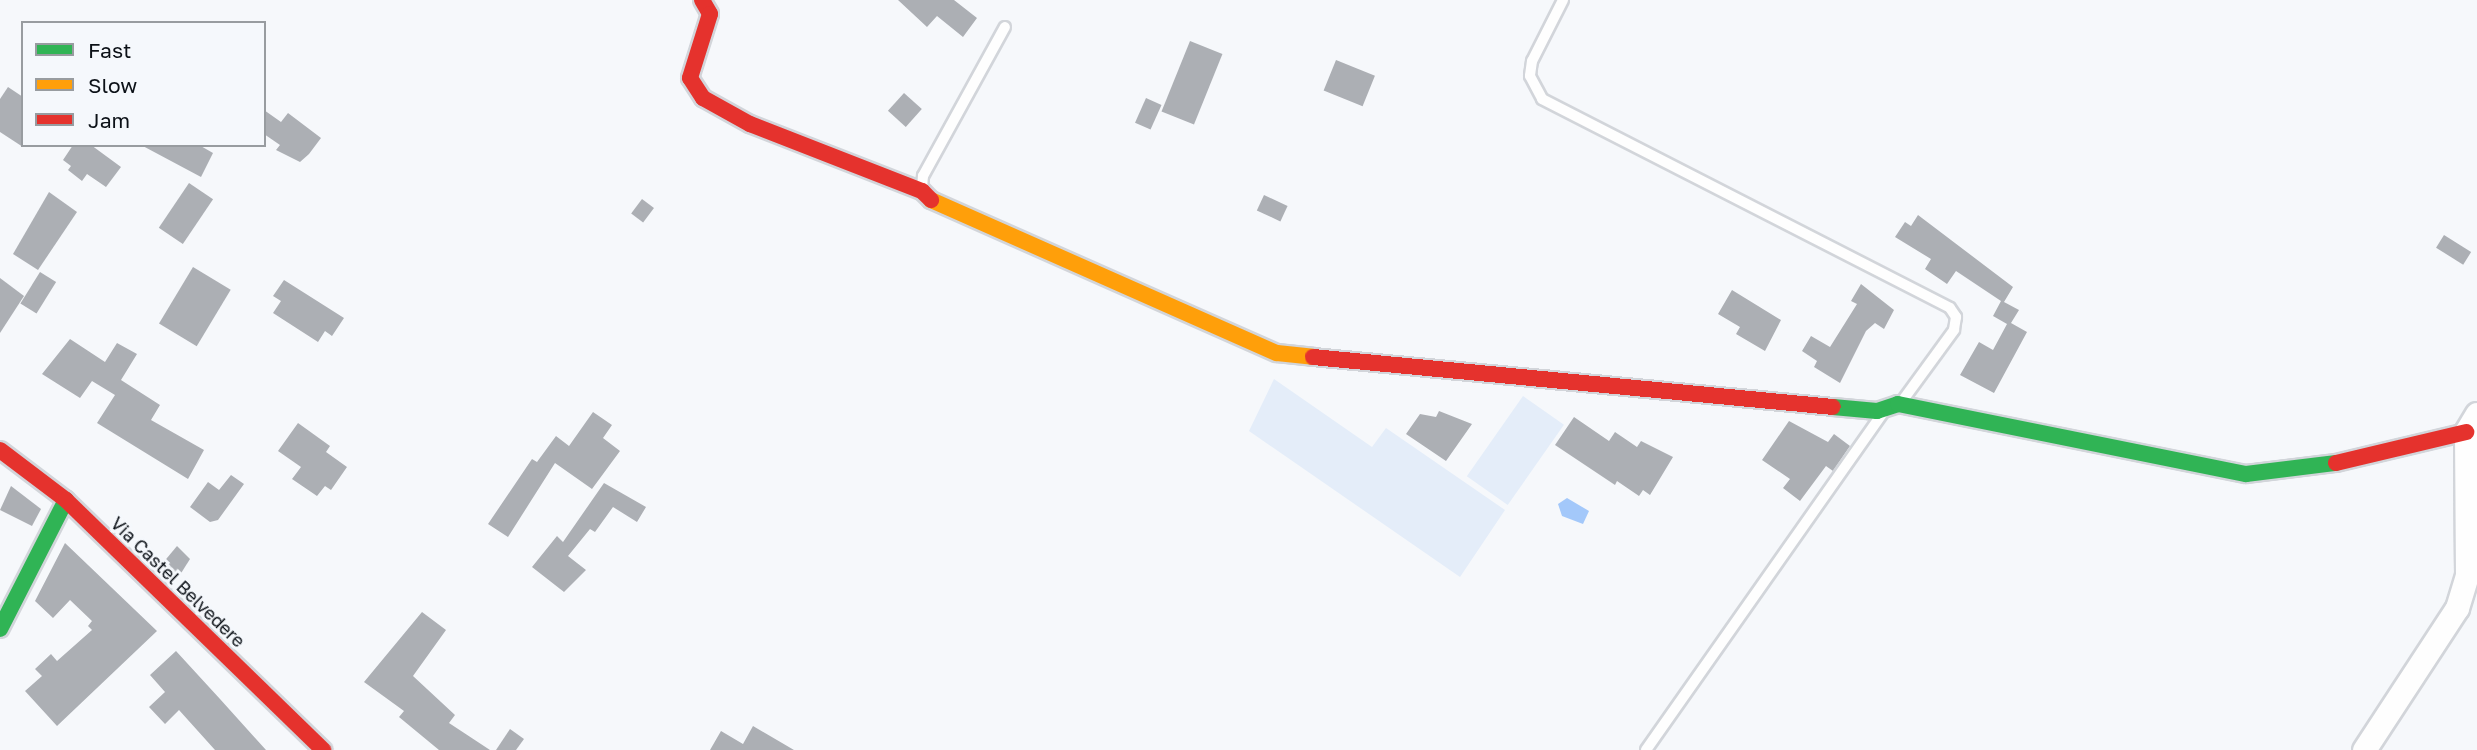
<!DOCTYPE html>
<html>
<head>
<meta charset="utf-8">
<style>
  body { margin:0 }
  #map { position:relative; width:2477px; height:750px; overflow:hidden; background:#f6f8fb; font-family:"Golos Text",sans-serif }
  div>[style] { position:absolute }
  .green>* { inset:0; background:#e4edf9; transform-origin:0 0 }
  .water>* { inset:0; background:#a3c8fa }
  .building>* { inset:0; background:#acafb4; transform-origin:0 0 }
  .roads { filter:drop-shadow(2px 0 #d2d5da) drop-shadow(-2px 0 #d2d5da) drop-shadow(0 2px #d2d5da) drop-shadow(0 -2px #d2d5da) }
  .lane>* { height:10px; margin:-5px; padding:0 5px; transform-origin:5px; border-radius:5px; background:#fefefe }
  .street>* { height:23px; margin:-11.5px; padding:0 11.5px; transform-origin:11.5px; border-radius:11.5px; background:#fefefe }
  .fast>* { height:16px; margin:-8px; padding:0 8px; transform-origin:8px; border-radius:8px; background:#30b455 }
  .slow>* { height:16px; margin:-8px; padding:0 8px; transform-origin:8px; border-radius:8px; background:#ff9f0a }
  .jam>* { height:16px; margin:-8px; padding:0 8px; transform-origin:8px; border-radius:8px; background:#e5322d }
  span { translate:-50% -50%; white-space:nowrap; text-align:center; line-height:1.15; -webkit-text-stroke:6px #f5f8fc; paint-order:stroke }
  .street-label { font-size:18px; color:#0c1117 }
  .legend { position:absolute; left:21px; top:21px; width:245px; height:126px; box-sizing:border-box; background:#f5f8fc; border:2px solid #989ca0; margin:0; padding:9px 12px; list-style:none; font-size:21px; color:#0c1117 }
  .legend li { display:flex; align-items:center; gap:14px; height:35px }
  .legend b { width:35px; border:2px solid #989ca0 }
</style>
</head>
<body>
<div id="map">
  <div class="green">
    <div style="clip-path:polygon(1274px 379px,1372px 447px,1386px 428px,1505px 510px,1460px 577px,1249px 431px)"></div>
    <div style="left:1523px;top:396px;width:50px;height:98px;rotate:35deg"></div>
  </div>
  <div class="water">
    <div style="clip-path:polygon(1567px 498px,1589px 511px,1583px 524px,1562px 516px,1558px 504px)"></div>
  </div>
  <div class="building">
    <div style="clip-path:polygon(898px 0,954px 0,977px 18px,963px 37px,937px 16px,927px 27px)"></div>
    <div style="left:1190px;top:41px;width:35px;height:76px;rotate:22deg"></div>
    <div style="left:1336px;top:60px;width:42px;height:33px;rotate:22deg"></div>
    <div style="clip-path:polygon(8px 87px,23px 97px,23px 147px,0 132px,0 99px)"></div>
    <div style="left:904px;top:93px;width:24px;height:24px;rotate:42deg"></div>
    <div style="left:1146px;top:98px;width:17px;height:27px;rotate:24deg"></div>
    <div style="clip-path:polygon(264px 110px,281px 122px,288px 113px,321px 138px,309px 154px,300px 162px,276px 150px,280px 145px,264px 134px)"></div>
    <div style="clip-path:polygon(73px 145px,91px 145px,121px 167px,106px 187px,87px 174px,82px 181px,68px 170px,71px 166px,63px 160px)"></div>
    <div style="clip-path:polygon(141px 145px,199px 145px,213px 153px,201px 177px)"></div>
    <div style="left:189px;top:183px;width:29px;height:54px;rotate:34deg"></div>
    <div style="clip-path:polygon(49px 192px,77px 212px,38px 270px,13px 254px)"></div>
    <div style="left:1264px;top:195px;width:26px;height:17px;rotate:25deg"></div>
    <div style="left:642px;top:199px;width:15px;height:18px;rotate:37deg"></div>
    <div style="clip-path:polygon(1918px 215px,2013px 287px,2004px 302px,2019px 310px,2011px 323px,2027px 332px,1994px 393px,1960px 375px,1979px 342px,1993px 350px,2007px 324px,1993px 316px,2001px 301px,1956px 271px,1947px 284px,1925px 269px,1931px 259px,1895px 237px,1905px 222px,1911px 226px)"></div>
    <div style="left:2444px;top:235px;width:32px;height:15px;rotate:32deg"></div>
    <div style="left:193px;top:267px;width:44px;height:66px;rotate:31deg"></div>
    <div style="left:40px;top:272px;width:19px;height:37px;rotate:32deg"></div>
    <div style="clip-path:polygon(0 278px,24px 296px,0 333px)"></div>
    <div style="clip-path:polygon(284px 280px,344px 318px,332px 336px,325px 331px,318px 342px,273px 313px,281px 301px,273px 296px)"></div>
    <div style="clip-path:polygon(1861px 284px,1894px 310px,1884px 329px,1875px 323px,1866px 331px,1840px 383px,1814px 367px,1817px 361px,1802px 351px,1811px 336px,1830px 347px,1857px 304px,1851px 301px)"></div>
    <div style="clip-path:polygon(1732px 290px,1781px 320px,1765px 351px,1736px 334px,1740px 327px,1718px 314px)"></div>
    <div style="clip-path:polygon(70px 339px,105px 362px,117px 343px,137px 354px,121px 380px,160px 405px,151px 420px,204px 450px,188px 479px,97px 423px,115px 395px,92px 381px,80px 398px,42px 374px)"></div>
    <div style="clip-path:polygon(1439px 411px,1472px 424px,1446px 461px,1406px 434px,1420px 414px,1436px 417px)"></div>
    <div style="clip-path:polygon(593px 412px,612px 425px,603px 438px,620px 451px,592px 489px,555px 463px,508px 537px,488px 524px,532px 459px,537px 462px,556px 436px,569px 446px)"></div>
    <div style="clip-path:polygon(1574px 417px,1609px 441px,1615px 432px,1637px 447px,1641px 441px,1673px 457px,1650px 495px,1643px 490px,1639px 496px,1617px 481px,1615px 485px,1555px 445px)"></div>
    <div style="clip-path:polygon(1789px 421px,1828px 442px,1834px 434px,1850px 446px,1833px 471px,1826px 466px,1800px 501px,1783px 488px,1790px 479px,1762px 460px)"></div>
    <div style="clip-path:polygon(298px 423px,330px 446px,326px 452px,347px 467px,331px 490px,325px 486px,317px 496px,292px 479px,301px 467px,278px 451px)"></div>
    <div style="clip-path:polygon(231px 475px,244px 484px,218px 520px,210px 522px,190px 507px,208px 482px,219px 490px)"></div>
    <div style="clip-path:polygon(604px 483px,646px 507px,637px 522px,613px 507px,595px 532px,590px 529px,568px 556px,586px 570px,564px 592px,532px 567px,557px 536px,563px 542px)"></div>
    <div style="clip-path:polygon(11px 486px,41px 509px,32px 526px,0 510px)"></div>
    <div style="clip-path:polygon(65px 543px,157px 631px,57px 726px,25px 691px,42px 676px,35px 669px,51px 654px,57px 661px,92px 630px,88px 626px,92px 621px,70px 600px,53px 618px,35px 601px)"></div>
    <div style="clip-path:polygon(177px 546px,190px 559px,178px 578px,162px 564px)"></div>
    <div style="clip-path:polygon(422px 612px,446px 630px,413px 676px,455px 715px,449px 723px,490px 750px,439px 750px,399px 717px,404px 711px,364px 682px)"></div>
    <div style="clip-path:polygon(176px 651px,220px 699px,266px 750px,215px 750px,179px 710px,165px 724px,149px 707px,165px 692px,150px 675px)"></div>
    <div style="clip-path:polygon(753px 726px,794px 750px,710px 750px,721px 731px,743px 744px)"></div>
    <div style="clip-path:polygon(510px 729px,524px 739px,516px 750px,496px 750px)"></div>
  </div>
  <div class="roads">
    <div class="lane">
      <div style="left:1563px;top:0;width:68px;rotate:116.9deg"></div>
      <div style="left:1532px;top:61px;width:15px;rotate:98deg"></div>
      <div style="left:1530px;top:76px;width:26px;rotate:62deg"></div>
      <div style="left:1542px;top:99px;width:458px;rotate:27.1deg"></div>
      <div style="left:1950px;top:308px;width:11px;rotate:56deg"></div>
      <div style="left:1956px;top:317px;width:13px;rotate:99deg"></div>
      <div style="left:1954px;top:330px;width:87px;rotate:126.1deg"></div>
      <div style="left:922px;top:189px;width:13px;rotate:-86deg"></div>
      <div style="left:923px;top:176px;width:170px;rotate:-61.2deg"></div>
      <div style="left:1646px;top:750px;width:411px;rotate:-54.9deg"></div>
    </div>
    <div class="street">
      <div style="left:2364px;top:750px;width:170px;rotate:-56.8deg"></div>
      <div style="left:2457px;top:608px;width:34px;rotate:-73deg"></div>
      <div style="left:2467px;top:575px;width:143px;rotate:-90.4deg"></div>
      <div style="left:2466px;top:432px;width:21px;rotate:-59deg"></div>
    </div>
    <div class="fast">
      <div style="left:1833px;top:407px;width:44px;rotate:5.2deg"></div>
      <div style="left:1877px;top:411px;width:22px;rotate:-18deg"></div>
      <div style="left:1898px;top:404px;width:355px;rotate:11.4deg"></div>
      <div style="left:2246px;top:474px;width:91px;rotate:-7deg"></div>
      <div style="left:0;top:629px;width:145px;rotate:-62.9deg"></div>
    </div>
    <div class="slow">
      <div style="left:931px;top:200px;width:378px;rotate:23.9deg"></div>
      <div style="left:1277px;top:353px;width:36px;rotate:6deg"></div>
    </div>
    <div class="jam">
      <div style="left:702px;top:0;width:16px;rotate:60deg"></div>
      <div style="left:710px;top:14px;width:67px;rotate:107.4deg"></div>
      <div style="left:690px;top:78px;width:24px;rotate:57deg"></div>
      <div style="left:703px;top:98px;width:54px;rotate:29deg"></div>
      <div style="left:750px;top:124px;width:185px;rotate:21.3deg"></div>
      <div style="left:922px;top:191px;width:13px;rotate:45deg"></div>
      <div style="left:1313px;top:357px;width:522px;rotate:5.49deg"></div>
      <div style="left:0;top:450px;width:83px;rotate:37.1deg"></div>
      <div style="left:66px;top:500px;width:359px;rotate:44.2deg"></div>
      <div style="left:2336px;top:463px;width:134px;rotate:-13.4deg"></div>
    </div>
  </div>
  <div class="street-label">
    <span style="left:178px;top:582px;rotate:44deg">Via Castel Belvedere</span>
  </div>
  <ul class="legend">
  <li><b style="height:9px;background:#30b455"></b>Fast</li>
  <li><b style="height:9px;background:#ff9f0a"></b>Slow</li>
  <li><b style="height:9px;background:#e5322d"></b>Jam</li>
  </ul>
</div>
</body>
</html>
